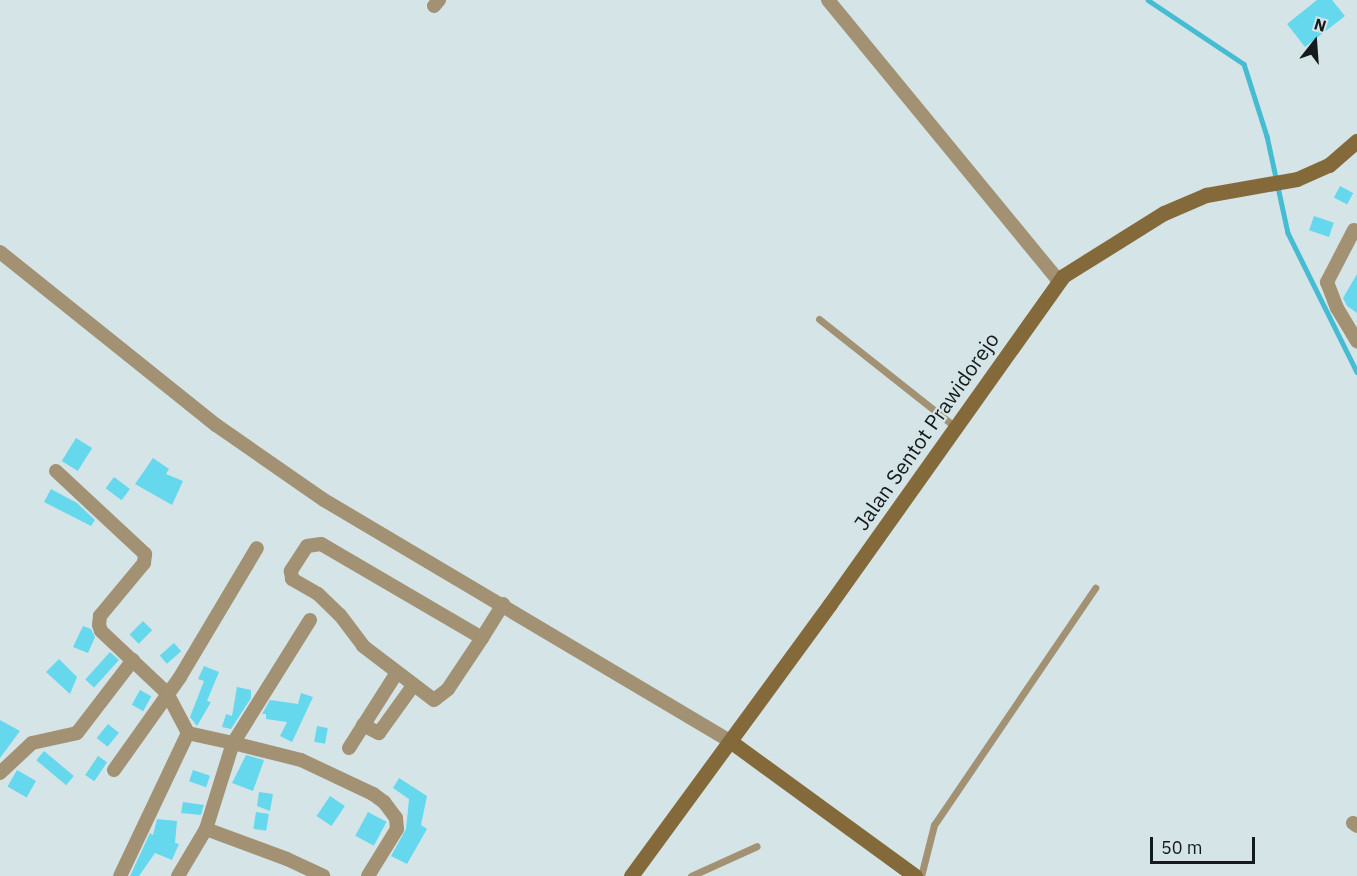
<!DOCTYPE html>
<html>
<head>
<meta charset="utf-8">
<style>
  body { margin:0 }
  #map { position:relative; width:1357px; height:876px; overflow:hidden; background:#d5e4e7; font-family:"IBM Plex Sans",sans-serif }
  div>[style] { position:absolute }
  .stream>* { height:4.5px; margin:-2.25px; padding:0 2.25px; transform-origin:2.25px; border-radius:2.25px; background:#45bcd2 }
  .building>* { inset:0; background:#65d8ee; transform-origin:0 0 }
  .lane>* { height:7px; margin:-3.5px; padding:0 3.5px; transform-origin:3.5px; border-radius:3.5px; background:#a29172 }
  .street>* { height:14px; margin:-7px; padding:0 7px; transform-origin:7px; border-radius:7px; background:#a29172 }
  .secondary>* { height:15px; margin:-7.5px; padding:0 7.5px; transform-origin:7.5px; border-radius:7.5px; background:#846a3a }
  span { translate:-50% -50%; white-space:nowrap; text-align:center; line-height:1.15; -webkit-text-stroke:4.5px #d5e4e7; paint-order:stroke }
  .street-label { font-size:21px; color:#151b1c }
  .north { position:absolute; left:1285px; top:12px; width:60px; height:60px; -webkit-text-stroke:4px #d5e4e7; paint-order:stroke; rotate:17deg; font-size:16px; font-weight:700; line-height:24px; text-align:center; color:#151b1c }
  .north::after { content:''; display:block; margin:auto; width:21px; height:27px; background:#151b1c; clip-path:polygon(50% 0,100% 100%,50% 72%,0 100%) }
  .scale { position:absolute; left:1150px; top:837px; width:105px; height:27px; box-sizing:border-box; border:3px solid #151b1c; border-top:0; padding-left:8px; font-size:18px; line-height:21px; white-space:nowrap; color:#151b1c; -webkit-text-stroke:4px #d5e4e7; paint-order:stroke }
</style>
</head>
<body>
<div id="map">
  <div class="stream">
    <div style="left:1148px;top:0;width:115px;rotate:33.7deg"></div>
    <div style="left:1244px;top:64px;width:76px;rotate:72.3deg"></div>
    <div style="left:1267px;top:136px;width:99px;rotate:77.8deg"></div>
    <div style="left:1288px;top:233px;width:155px;rotate:63.6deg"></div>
  </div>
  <div class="building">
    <div style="clip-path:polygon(1317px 0,1332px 0,1345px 16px,1305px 47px,1287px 24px)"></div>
    <div style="left:1340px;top:186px;width:15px;height:13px;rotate:28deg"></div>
    <div style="left:1314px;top:216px;width:21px;height:15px;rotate:19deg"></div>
    <div style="clip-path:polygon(1357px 274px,1357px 313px,1347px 306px,1343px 298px)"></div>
    <div style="left:76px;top:438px;width:19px;height:27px;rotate:32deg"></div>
    <div style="clip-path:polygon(153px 458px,169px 469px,166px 474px,183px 481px,172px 505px,135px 484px)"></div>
    <div style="left:114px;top:477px;width:20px;height:14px;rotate:37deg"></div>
    <div style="clip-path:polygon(51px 489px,77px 503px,95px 520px,91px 526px,44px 502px)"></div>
    <div style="left:143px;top:621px;width:13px;height:19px;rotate:45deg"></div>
    <div style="clip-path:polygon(83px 626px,91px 629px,95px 637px,88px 653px,73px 647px)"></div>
    <div style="left:174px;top:643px;width:11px;height:19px;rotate:49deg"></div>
    <div style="left:110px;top:652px;width:12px;height:37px;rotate:42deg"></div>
    <div style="clip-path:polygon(59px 659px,77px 677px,70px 694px,46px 672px)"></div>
    <div style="clip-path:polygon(204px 666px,219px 672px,207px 701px,211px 702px,197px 726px,190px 717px,204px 681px,198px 679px)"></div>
    <div style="clip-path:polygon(237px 687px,251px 690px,251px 698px,231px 729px,222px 727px,226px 714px,232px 716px)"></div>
    <div style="left:140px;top:690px;width:13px;height:17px;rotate:29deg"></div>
    <div style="clip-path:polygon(301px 693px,313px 697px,292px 742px,280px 736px,287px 722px,266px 719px,266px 714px,262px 714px,270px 700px,298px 704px)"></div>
    <div style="clip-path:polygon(0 720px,20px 731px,0 758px)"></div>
    <div style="left:108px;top:724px;width:14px;height:18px;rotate:39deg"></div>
    <div style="left:317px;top:726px;width:11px;height:16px;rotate:10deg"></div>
    <div style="left:44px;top:751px;width:39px;height:12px;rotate:40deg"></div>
    <div style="clip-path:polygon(246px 755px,264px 760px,253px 791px,232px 783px)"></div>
    <div style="left:98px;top:756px;width:11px;height:23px;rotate:34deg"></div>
    <div style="left:17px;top:770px;width:22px;height:19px;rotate:30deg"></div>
    <div style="left:193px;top:770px;width:18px;height:12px;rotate:19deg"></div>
    <div style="clip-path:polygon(399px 778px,427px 796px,421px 825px,427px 829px,407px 864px,391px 856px,406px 829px,409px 799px,393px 788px)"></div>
    <div style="clip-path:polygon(259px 792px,273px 794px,270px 811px,257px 806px)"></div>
    <div style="left:330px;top:796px;width:18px;height:24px;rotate:34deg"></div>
    <div style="clip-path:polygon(183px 802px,204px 805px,201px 815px,181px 813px)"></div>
    <div style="left:256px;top:812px;width:13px;height:17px;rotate:9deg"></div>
    <div style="left:368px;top:812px;width:21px;height:27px;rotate:28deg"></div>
    <div style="clip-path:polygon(157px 819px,177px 821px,175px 843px,179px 844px,172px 860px,155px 853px,139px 876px,130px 876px,150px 833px,153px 835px)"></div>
  </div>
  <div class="lane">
    <div style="left:819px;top:319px;width:172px;rotate:38.4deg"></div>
    <div style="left:691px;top:876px;width:72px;rotate:-24.4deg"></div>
    <div style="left:921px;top:876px;width:53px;rotate:-75.7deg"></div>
    <div style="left:934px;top:825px;width:287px;rotate:-55.8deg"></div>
  </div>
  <div class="street">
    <div style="left:828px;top:0;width:364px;rotate:50.6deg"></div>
    <div style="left:434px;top:6px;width:8px;rotate:-50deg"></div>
    <div style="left:1354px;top:230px;width:59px;rotate:117.4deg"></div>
    <div style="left:1327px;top:282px;width:28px;rotate:69deg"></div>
    <div style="left:1337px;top:308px;width:39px;rotate:59deg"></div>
    <div style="left:0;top:252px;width:277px;rotate:38.7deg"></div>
    <div style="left:216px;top:425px;width:131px;rotate:34.8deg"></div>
    <div style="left:324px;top:500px;width:472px;rotate:30.7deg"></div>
    <div style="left:56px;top:471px;width:122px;rotate:43deg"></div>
    <div style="left:145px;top:554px;width:9px;rotate:96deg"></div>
    <div style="left:144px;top:563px;width:69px;rotate:129.7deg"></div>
    <div style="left:100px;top:616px;width:9px;rotate:96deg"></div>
    <div style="left:99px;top:625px;width:6px;rotate:72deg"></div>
    <div style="left:101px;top:631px;width:91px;rotate:43.2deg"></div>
    <div style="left:167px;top:693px;width:45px;rotate:62.3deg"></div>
    <div style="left:188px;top:733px;width:158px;rotate:115.4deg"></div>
    <div style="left:310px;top:620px;width:145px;rotate:122deg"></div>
    <div style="left:233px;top:743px;width:70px;rotate:14deg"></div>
    <div style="left:301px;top:760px;width:80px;rotate:25.3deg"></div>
    <div style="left:373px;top:794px;width:14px;rotate:36deg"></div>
    <div style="left:384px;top:802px;width:20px;rotate:53deg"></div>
    <div style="left:396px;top:818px;width:11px;rotate:85deg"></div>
    <div style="left:397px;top:829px;width:55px;rotate:121.7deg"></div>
    <div style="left:482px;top:638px;width:186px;rotate:-149.7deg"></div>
    <div style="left:321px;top:544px;width:14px;rotate:172deg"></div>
    <div style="left:307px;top:546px;width:30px;rotate:123deg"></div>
    <div style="left:291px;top:571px;width:8px;rotate:83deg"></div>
    <div style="left:292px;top:579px;width:30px;rotate:30deg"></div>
    <div style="left:318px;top:594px;width:30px;rotate:44deg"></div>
    <div style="left:340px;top:615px;width:39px;rotate:53deg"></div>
    <div style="left:363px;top:646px;width:89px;rotate:37.3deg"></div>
    <div style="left:434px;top:700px;width:18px;rotate:-38deg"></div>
    <div style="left:448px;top:689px;width:61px;rotate:-56.3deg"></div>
    <div style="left:482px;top:638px;width:40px;rotate:-58deg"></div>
    <div style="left:363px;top:725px;width:18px;rotate:27deg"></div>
    <div style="left:379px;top:733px;width:57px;rotate:-54.3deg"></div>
    <div style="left:349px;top:748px;width:88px;rotate:-57.6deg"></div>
    <div style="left:114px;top:770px;width:114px;rotate:-54.6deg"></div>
    <div style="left:180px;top:677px;width:150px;rotate:-59.2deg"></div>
    <div style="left:0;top:773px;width:44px;rotate:-43.2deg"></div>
    <div style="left:32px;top:743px;width:46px;rotate:-12.5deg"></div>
    <div style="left:77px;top:733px;width:92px;rotate:-52.5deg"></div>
    <div style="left:1353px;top:823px;width:5px;rotate:37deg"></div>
    <div style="left:206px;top:829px;width:86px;rotate:20.3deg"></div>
    <div style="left:287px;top:859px;width:40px;rotate:25deg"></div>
    <div style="left:178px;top:876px;width:55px;rotate:-59.2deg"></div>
    <div style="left:206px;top:829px;width:90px;rotate:-72.6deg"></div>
    <div style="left:233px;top:743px;width:46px;rotate:-167.5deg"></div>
  </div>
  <div class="secondary">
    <div style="left:730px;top:741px;width:229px;rotate:36.1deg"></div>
    <div style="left:631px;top:876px;width:337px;rotate:-53.8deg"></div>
    <div style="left:830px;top:604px;width:402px;rotate:-54.6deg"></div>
    <div style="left:1063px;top:276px;width:119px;rotate:-32deg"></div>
    <div style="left:1164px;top:213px;width:46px;rotate:-23.2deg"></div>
    <div style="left:1206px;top:195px;width:92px;rotate:-10deg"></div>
    <div style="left:1297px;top:179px;width:35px;rotate:-24deg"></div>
    <div style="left:1329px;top:165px;width:37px;rotate:-41deg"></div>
  </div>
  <div class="street-label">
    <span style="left:926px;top:431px;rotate:-55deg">Jalan Sentot Prawidorejo</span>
  </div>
  <div class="north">N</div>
  <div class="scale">50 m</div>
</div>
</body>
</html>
